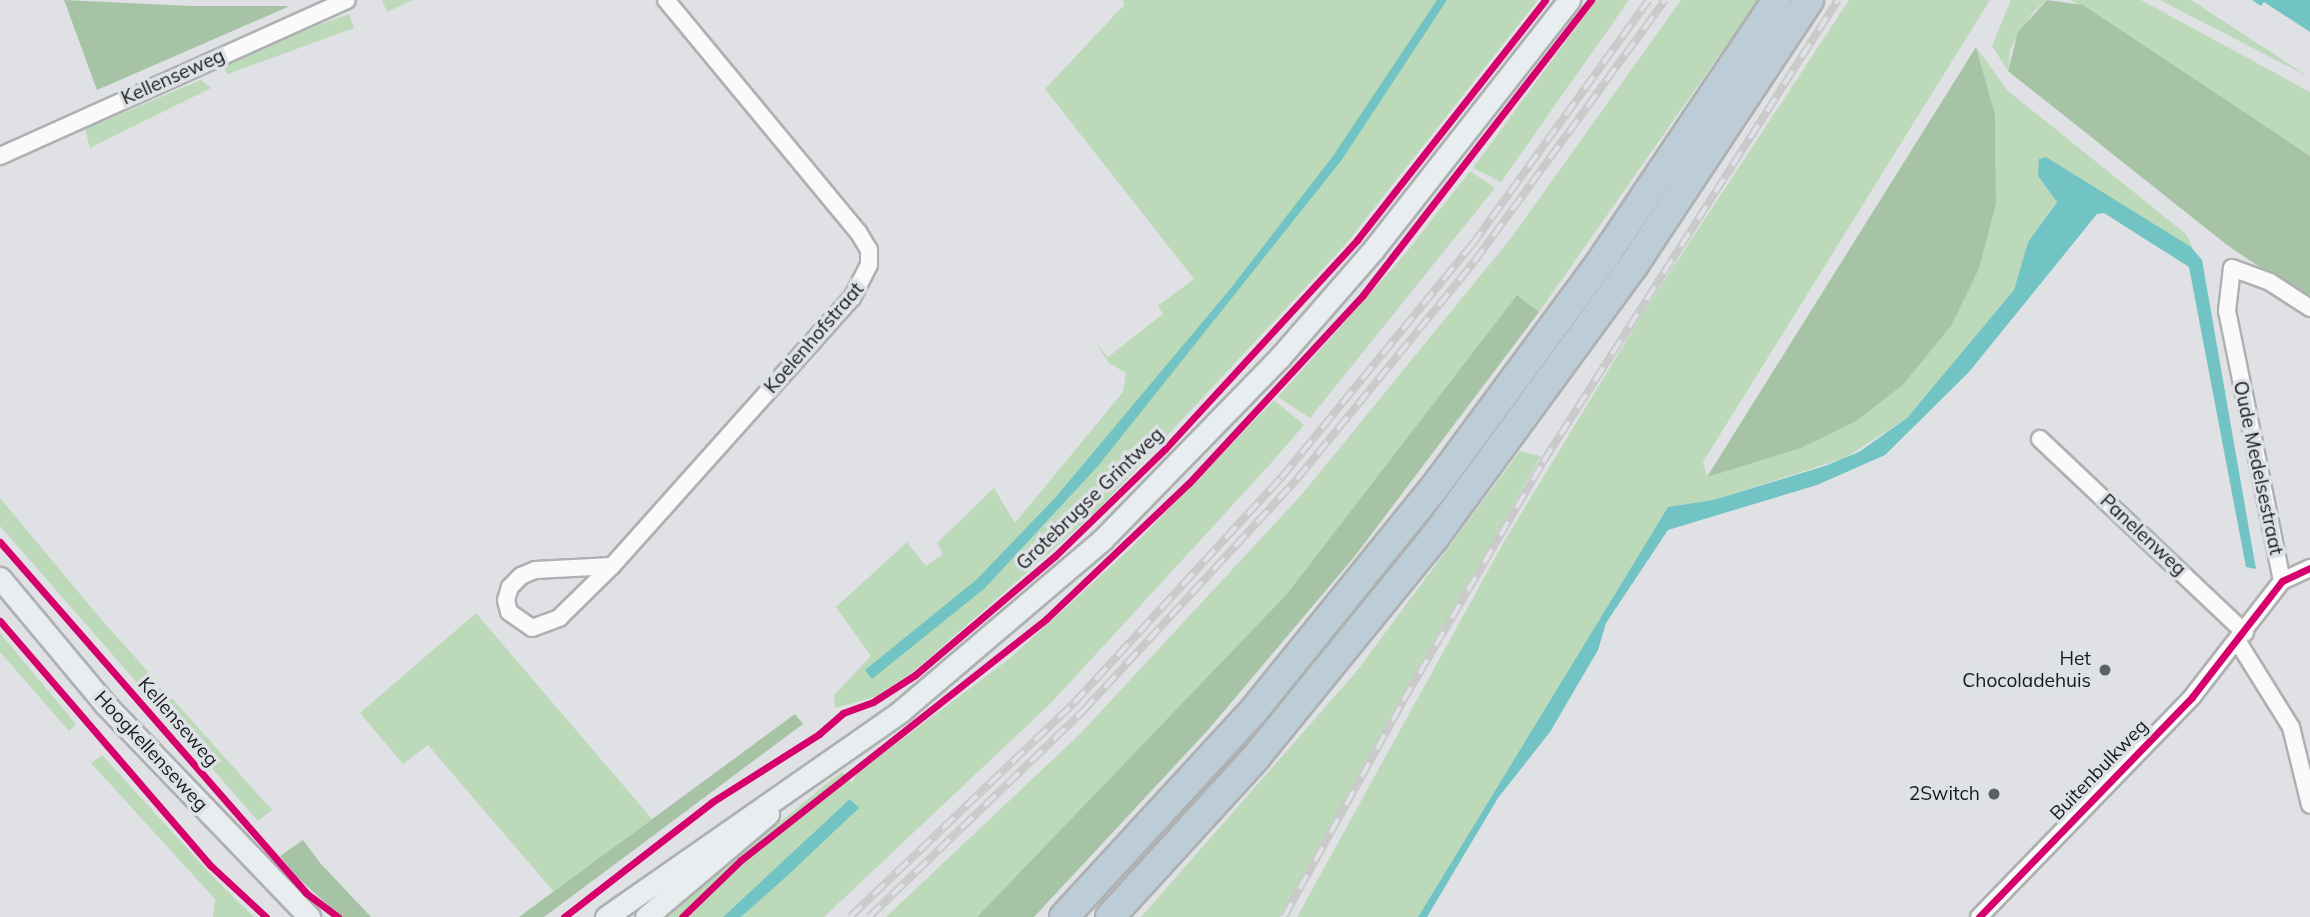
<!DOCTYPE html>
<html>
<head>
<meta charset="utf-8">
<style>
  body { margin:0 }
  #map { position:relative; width:2310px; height:917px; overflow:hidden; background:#dfe1e4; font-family:Mulish,sans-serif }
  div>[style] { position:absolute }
  .green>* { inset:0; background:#bcdaba; transform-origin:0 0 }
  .forest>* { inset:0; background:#a6c4a5 }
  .water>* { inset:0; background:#72c4c4 }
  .roads { filter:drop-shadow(2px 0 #aeb0b1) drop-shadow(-2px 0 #aeb0b1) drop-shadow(0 2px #aeb0b1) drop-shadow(0 -2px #aeb0b1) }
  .minor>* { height:16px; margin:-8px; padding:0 8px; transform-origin:8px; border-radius:8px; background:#fafafb }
  .secondary>* { height:21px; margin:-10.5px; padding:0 10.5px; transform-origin:10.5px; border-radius:10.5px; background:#e8edf0 }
  .motorway>* { height:28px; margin:-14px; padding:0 14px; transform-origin:14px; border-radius:14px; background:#bccdd8 }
  .rail>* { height:8px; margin-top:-4px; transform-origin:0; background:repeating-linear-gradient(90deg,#dee1e5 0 16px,#cacaca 0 32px); box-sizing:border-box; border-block:2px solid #cacaca }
  .cycleway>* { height:7px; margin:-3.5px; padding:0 3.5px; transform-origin:3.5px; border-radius:3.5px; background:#d6006c }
  .dots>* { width:19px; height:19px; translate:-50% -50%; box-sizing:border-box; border:4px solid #dee1e5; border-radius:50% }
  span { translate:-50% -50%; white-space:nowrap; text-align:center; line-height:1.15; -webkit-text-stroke:7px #dee1e5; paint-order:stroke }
  .street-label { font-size:19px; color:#181a1b }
  .poi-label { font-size:19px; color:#181a1b }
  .right { translate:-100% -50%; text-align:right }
</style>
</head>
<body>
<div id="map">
  <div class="green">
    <div style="clip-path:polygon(382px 0,413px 0,387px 12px)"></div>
    <div style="clip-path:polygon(1123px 0,1538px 0,1345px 245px,1097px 511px,913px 672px,875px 697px,835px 708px,834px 695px,871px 656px,836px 607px,907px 542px,926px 566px,943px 554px,937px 543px,994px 488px,1015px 523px,1123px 392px,1126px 373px,1109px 363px,1096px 343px,1108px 357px,1163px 314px,1158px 306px,1194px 279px,1045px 89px,1124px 5px)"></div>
    <div style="clip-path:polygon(1596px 0,1629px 0,1501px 182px,1473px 168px)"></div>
    <div style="clip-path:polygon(1681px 0,1758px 0,1539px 312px,1517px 295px,1286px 595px,977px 917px,886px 917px,1081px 733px,1303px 493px,1511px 238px)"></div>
    <div style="clip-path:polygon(1849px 0,1990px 0,1703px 462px,1707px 476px,1801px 448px,1855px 422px,1903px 385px,1951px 326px,1979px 269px,1996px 204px,1995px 114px,1976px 47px,2008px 91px,2186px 234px,2193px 249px,2100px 191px,2042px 182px,2057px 201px,2028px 242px,2014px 290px,1907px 418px,1845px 458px,1713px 500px,1668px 507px,1418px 917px,1297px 917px,1505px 540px,1643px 313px)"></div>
    <div style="clip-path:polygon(2011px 0,2047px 0,2033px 12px,2010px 49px,2008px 71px,1992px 46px)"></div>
    <div style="clip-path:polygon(2071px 0,2141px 0,2310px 92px,2310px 156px)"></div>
    <div style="clip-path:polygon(2160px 0,2191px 0,2309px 77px)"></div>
    <div style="left:349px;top:14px;width:15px;height:135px;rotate:70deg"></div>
    <div style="clip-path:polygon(201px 80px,211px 88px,90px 148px,85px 129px)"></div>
    <div style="clip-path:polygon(1470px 171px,1495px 188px,1310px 418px,1278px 397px,1405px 254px)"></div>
    <div style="clip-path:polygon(1274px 400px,1304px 425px,1272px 462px,1052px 702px,824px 917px,741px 917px,858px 808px,851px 800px,723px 917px,664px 917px,830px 781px,842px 772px,852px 783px,857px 773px,1009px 659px,1131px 548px)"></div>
    <div style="clip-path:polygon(1520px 451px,1541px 456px,1280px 917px,1141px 917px,1356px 672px)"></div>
    <div style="clip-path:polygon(0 498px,100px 618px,272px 810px,258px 821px,0 526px)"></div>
    <div style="clip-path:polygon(476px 613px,652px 819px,554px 892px,428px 745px,403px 764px,360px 713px)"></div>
    <div style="clip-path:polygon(0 633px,76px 724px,69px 731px,0 652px)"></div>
    <div style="clip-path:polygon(102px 755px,215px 879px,254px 917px,213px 917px,215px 899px,91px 763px)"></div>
  </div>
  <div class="forest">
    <div style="clip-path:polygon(64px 0,191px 6px,290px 6px,97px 90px)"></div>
    <div style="clip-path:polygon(2047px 0,2083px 5px,2310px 156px,2310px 301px,2227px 245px,2008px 71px,2018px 32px)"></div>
    <div style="clip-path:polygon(1976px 47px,1995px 114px,1996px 204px,1979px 269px,1951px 326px,1903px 385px,1855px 422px,1801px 448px,1707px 477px)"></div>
    <div style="clip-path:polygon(1517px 295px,1539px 312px,1355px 556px,1208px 730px,1034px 917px,977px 917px,1286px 595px)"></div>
    <div style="clip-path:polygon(795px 714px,803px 724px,544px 917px,519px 917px)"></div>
    <div style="clip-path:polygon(303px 840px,321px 864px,371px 917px,341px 917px,297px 877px,280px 856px)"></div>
  </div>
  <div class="water">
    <div style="clip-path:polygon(1437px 0,1447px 0,1341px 161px,1098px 466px,985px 588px,872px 679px,865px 670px,976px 580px,1055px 498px,1231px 288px,1333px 156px)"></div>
    <div style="clip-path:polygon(2252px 0,2310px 0,2310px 32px,2264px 2px,2261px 6px)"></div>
    <div style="clip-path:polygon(2046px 157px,2191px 247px,2202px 260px,2256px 569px,2246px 567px,2189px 267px,2104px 213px,2097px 214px,1969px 372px,1885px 455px,1817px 485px,1668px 530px,1606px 623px,1598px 650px,1550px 732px,1498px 798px,1427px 917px,1418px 917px,1668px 507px,1713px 500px,1825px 466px,1859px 452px,1907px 418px,2014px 290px,2028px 242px,2057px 202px,2038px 176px,2039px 159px)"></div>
    <div style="clip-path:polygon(850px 799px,859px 808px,788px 875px,741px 917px,723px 917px)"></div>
  </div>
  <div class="roads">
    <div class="minor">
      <div style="left:0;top:156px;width:380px;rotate:-24.2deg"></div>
      <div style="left:2040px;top:439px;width:282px;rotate:43.4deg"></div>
      <div style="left:612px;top:566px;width:77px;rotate:177deg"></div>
      <div style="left:535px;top:570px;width:15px;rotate:157deg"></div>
      <div style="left:521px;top:576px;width:16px;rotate:135deg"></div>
      <div style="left:510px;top:587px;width:14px;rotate:107deg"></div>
      <div style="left:506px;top:600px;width:12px;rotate:76deg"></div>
      <div style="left:509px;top:612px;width:28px;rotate:35deg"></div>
      <div style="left:532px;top:628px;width:29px;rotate:-20deg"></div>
      <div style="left:559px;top:618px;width:74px;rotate:-44.5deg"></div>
      <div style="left:612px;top:566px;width:360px;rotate:-48.2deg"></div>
      <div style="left:852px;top:298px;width:37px;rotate:-63deg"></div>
      <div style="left:869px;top:265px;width:15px;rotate:-90deg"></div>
      <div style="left:869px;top:250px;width:21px;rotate:-121deg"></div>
      <div style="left:858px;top:232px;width:301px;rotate:-129.6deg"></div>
      <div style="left:2282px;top:581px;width:276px;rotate:-101.5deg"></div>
      <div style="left:2227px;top:311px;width:43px;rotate:-83.4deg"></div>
      <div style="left:2232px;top:268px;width:40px;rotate:20.2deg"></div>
      <div style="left:2270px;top:282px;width:48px;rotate:33deg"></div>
      <div style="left:2238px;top:642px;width:100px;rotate:58.1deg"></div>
      <div style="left:2291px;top:727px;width:80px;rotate:76.3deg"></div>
      <div style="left:1979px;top:917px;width:306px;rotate:-45.9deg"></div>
      <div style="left:2192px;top:697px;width:147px;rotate:-52.2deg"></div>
      <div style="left:2282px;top:581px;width:31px;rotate:-25deg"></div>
    </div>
    <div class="secondary">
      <div style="left:0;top:578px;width:164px;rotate:50.2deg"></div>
      <div style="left:105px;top:704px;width:295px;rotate:46.2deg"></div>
      <div style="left:606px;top:917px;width:360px;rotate:-34.9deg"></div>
      <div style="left:901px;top:711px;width:265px;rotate:-40.4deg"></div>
      <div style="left:1103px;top:539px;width:254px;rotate:-45.8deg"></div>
      <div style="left:1280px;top:357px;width:142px;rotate:-49deg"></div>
      <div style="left:1373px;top:250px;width:318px;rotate:-51.9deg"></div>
      <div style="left:646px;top:917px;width:160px;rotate:-40.2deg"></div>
    </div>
    <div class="motorway">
      <div style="left:1064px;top:917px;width:282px;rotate:-47.4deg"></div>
      <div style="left:1255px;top:709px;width:286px;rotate:-51deg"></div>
      <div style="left:1435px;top:487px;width:287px;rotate:-53.6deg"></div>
      <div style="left:1605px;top:256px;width:308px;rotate:-56.1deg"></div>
      <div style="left:1110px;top:917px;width:217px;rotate:-47.6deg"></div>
      <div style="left:1256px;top:757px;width:282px;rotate:-50.9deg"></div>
      <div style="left:1434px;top:538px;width:337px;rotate:-53.8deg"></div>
      <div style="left:1633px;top:266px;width:319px;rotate:-56.5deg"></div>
    </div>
  </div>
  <div class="rail">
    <div style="left:850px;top:917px;width:310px;rotate:-43.7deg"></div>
    <div style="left:1074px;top:703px;width:306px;rotate:-47.4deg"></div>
    <div style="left:1281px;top:478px;width:301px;rotate:-50.7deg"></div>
    <div style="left:1472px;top:245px;width:302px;rotate:-54.2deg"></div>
    <div style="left:869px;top:917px;width:297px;rotate:-43.9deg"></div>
    <div style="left:1083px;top:711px;width:316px;rotate:-47.3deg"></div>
    <div style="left:1297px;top:479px;width:280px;rotate:-50.8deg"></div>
    <div style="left:1474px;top:262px;width:324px;rotate:-53.9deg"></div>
    <div style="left:1284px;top:917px;width:247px;rotate:-61.1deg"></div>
    <div style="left:1403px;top:701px;width:277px;rotate:-59.6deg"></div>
    <div style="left:1543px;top:462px;width:548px;rotate:-57.44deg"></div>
  </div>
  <div class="cycleway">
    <div style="left:0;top:542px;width:466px;rotate:48.9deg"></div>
    <div style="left:306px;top:893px;width:40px;rotate:37deg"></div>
    <div style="left:0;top:621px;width:323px;rotate:49.3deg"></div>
    <div style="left:211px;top:866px;width:75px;rotate:42.8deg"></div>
    <div style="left:564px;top:917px;width:187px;rotate:-37.8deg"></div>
    <div style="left:712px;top:802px;width:127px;rotate:-32.4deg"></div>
    <div style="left:819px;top:734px;width:32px;rotate:-41deg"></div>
    <div style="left:843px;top:713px;width:32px;rotate:-20deg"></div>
    <div style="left:873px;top:702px;width:50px;rotate:-32.7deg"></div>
    <div style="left:915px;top:675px;width:184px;rotate:-40.4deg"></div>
    <div style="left:1055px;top:556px;width:153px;rotate:-44.2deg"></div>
    <div style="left:1165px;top:449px;width:284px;rotate:-47.4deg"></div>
    <div style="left:1357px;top:240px;width:305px;rotate:-51.9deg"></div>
    <div style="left:682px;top:917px;width:82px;rotate:-44deg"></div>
    <div style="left:741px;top:860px;width:389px;rotate:-38.3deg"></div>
    <div style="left:1046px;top:619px;width:197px;rotate:-43.6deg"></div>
    <div style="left:1189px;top:483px;width:256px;rotate:-47.2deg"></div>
    <div style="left:1363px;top:295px;width:373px;rotate:-52.3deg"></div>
    <div style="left:1979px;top:917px;width:306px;rotate:-45.9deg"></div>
    <div style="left:2192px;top:697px;width:147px;rotate:-52.2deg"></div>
    <div style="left:2282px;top:581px;width:31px;rotate:-25deg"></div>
  </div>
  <div class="dots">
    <div style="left:2105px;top:670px;background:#5e6061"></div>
    <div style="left:1994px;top:794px;background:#5e6061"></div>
  </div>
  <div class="street-label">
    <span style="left:173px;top:77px;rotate:-24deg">Kellenseweg</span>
    <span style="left:814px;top:338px;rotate:-49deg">Koelenhofstraat</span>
    <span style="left:2258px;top:468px;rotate:78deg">Oude Medelsestraat</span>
    <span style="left:1090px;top:499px;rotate:-44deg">Grotebrugse Grintweg</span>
    <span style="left:2143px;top:535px;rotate:43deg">Panelenweg</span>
    <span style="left:178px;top:722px;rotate:49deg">Kellenseweg</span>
    <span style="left:151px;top:751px;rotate:47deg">Hoogkellenseweg</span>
    <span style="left:2099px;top:770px;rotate:-46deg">Buitenbulkweg</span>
  </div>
  <div class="poi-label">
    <span class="right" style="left:2091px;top:670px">Het<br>Chocoladehuis</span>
    <span class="right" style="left:1980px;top:794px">2Switch</span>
  </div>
</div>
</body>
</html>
